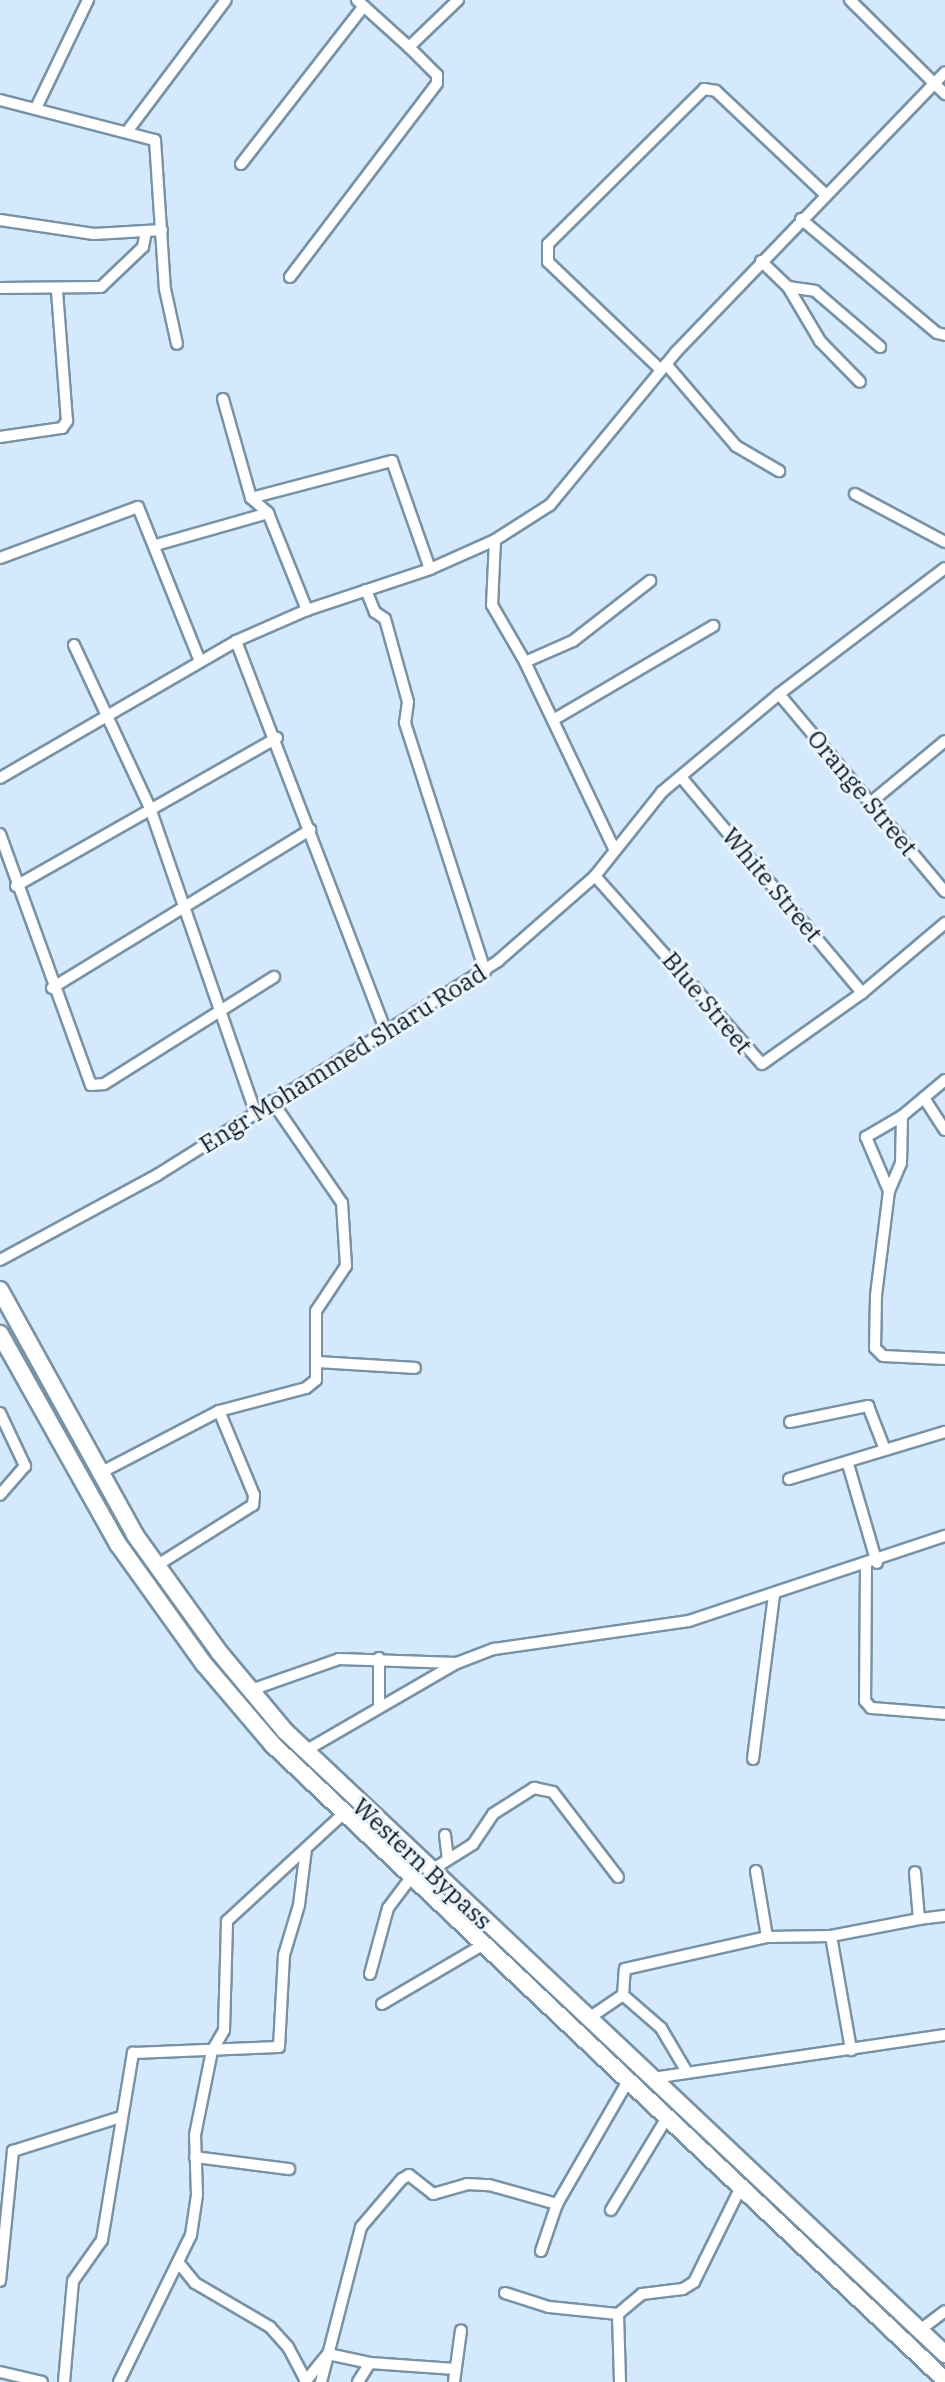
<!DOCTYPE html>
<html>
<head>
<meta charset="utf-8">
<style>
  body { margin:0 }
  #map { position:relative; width:945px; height:2382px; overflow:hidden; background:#d4eafc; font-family:"IBM Plex Serif",serif }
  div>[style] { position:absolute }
  .roads { filter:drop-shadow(2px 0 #7892a6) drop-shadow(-2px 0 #7892a6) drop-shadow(0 2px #7892a6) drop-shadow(0 -2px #7892a6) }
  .minor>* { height:10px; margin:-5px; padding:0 5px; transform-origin:5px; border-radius:5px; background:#fff }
  .primary>* { height:16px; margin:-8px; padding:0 8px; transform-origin:8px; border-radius:8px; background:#fff }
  span { translate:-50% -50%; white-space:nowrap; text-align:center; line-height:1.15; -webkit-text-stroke:6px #eaf5fe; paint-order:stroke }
  .street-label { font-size:24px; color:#0f1921 }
</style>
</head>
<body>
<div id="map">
  <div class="roads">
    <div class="minor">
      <div style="left:357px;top:0;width:70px;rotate:42.1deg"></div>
      <div style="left:409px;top:47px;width:68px;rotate:-43.8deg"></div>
      <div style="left:850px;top:0;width:134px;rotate:44.7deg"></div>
      <div style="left:0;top:100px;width:160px;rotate:14.5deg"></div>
      <div style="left:155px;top:140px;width:149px;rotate:86.2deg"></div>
      <div style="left:165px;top:289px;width:56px;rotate:77.7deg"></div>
      <div style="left:37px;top:106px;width:118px;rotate:-64.3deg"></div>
      <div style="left:129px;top:129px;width:161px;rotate:-53.1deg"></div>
      <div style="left:241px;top:164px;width:200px;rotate:-52.1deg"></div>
      <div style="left:801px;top:219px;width:177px;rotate:40deg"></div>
      <div style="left:937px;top:333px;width:8px;rotate:14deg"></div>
      <div style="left:0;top:220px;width:95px;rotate:8.5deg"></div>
      <div style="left:94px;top:234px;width:68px;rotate:-3.4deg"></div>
      <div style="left:761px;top:261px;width:37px;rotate:44deg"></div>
      <div style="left:788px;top:287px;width:63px;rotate:59.3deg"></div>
      <div style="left:820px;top:341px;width:57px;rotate:45.7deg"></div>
      <div style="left:290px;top:277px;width:243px;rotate:-52.8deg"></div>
      <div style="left:437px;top:83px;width:8px;rotate:-90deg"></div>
      <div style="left:437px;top:75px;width:40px;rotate:-135deg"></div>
      <div style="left:788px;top:287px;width:27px;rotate:8deg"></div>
      <div style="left:815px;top:291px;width:86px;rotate:40.7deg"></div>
      <div style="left:0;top:288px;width:101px;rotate:-0.6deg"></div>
      <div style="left:101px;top:287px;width:58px;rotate:-43.6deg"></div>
      <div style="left:143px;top:247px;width:15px;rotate:-79deg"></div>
      <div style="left:666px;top:364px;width:108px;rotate:49.5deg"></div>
      <div style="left:736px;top:446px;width:50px;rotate:30.2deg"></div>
      <div style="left:661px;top:370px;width:156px;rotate:-136.3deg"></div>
      <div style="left:548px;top:262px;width:18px;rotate:-90deg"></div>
      <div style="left:548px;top:244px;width:220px;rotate:-44.8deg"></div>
      <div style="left:704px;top:89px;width:12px;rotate:9deg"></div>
      <div style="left:716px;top:91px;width:150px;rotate:43.4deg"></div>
      <div style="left:223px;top:399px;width:103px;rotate:74.2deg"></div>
      <div style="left:251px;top:498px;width:23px;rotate:41deg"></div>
      <div style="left:268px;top:513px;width:105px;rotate:68.1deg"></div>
      <div style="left:0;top:437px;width:63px;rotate:-8.3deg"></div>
      <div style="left:62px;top:428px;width:9px;rotate:-54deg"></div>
      <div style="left:67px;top:421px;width:131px;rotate:-94.4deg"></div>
      <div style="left:855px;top:494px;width:102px;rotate:28.1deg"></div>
      <div style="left:251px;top:498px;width:146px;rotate:-14.7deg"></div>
      <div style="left:392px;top:461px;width:114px;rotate:70.6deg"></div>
      <div style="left:495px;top:540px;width:65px;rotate:92.6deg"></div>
      <div style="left:492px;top:605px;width:66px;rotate:59.9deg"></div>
      <div style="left:525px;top:662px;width:207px;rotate:64.5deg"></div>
      <div style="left:156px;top:545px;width:116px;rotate:-15.9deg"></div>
      <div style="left:0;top:558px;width:147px;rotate:-20.3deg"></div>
      <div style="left:138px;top:507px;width:164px;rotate:68.1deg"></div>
      <div style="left:366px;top:590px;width:24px;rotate:68deg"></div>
      <div style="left:375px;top:612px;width:12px;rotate:35deg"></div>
      <div style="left:385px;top:619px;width:86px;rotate:74.5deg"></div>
      <div style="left:408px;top:702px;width:21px;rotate:98deg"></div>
      <div style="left:405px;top:723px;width:261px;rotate:72.1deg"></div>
      <div style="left:236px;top:641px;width:421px;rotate:69deg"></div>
      <div style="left:74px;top:645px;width:180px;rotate:65deg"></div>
      <div style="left:150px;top:808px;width:321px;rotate:70.9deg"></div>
      <div style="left:525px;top:662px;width:52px;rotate:-23.6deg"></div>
      <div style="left:573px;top:641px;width:98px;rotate:-37.9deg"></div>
      <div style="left:779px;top:694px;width:258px;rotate:50deg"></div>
      <div style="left:553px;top:720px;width:186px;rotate:-30.4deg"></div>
      <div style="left:681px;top:777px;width:282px;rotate:50deg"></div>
      <div style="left:0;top:778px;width:273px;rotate:-30.1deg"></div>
      <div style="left:236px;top:641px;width:77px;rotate:-23.6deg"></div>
      <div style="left:307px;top:610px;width:130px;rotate:-18.4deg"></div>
      <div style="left:430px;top:569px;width:71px;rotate:-24deg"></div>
      <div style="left:495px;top:540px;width:65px;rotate:-32.5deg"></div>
      <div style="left:550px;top:505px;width:198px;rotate:-50.5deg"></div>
      <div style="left:676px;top:352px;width:388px;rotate:-46.1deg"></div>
      <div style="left:870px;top:803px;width:97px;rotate:-39.6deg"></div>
      <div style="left:0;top:834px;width:267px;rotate:70.1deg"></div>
      <div style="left:91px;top:1085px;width:13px;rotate:-4deg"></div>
      <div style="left:104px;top:1084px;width:201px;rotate:-32.2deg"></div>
      <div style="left:595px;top:876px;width:251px;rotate:48.4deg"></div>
      <div style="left:762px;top:1064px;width:123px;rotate:-35.4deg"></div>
      <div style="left:862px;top:993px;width:109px;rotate:-40.1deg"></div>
      <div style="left:16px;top:886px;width:300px;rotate:-29.6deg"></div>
      <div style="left:52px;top:988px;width:303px;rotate:-31.5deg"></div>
      <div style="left:924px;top:1098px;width:38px;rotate:57deg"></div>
      <div style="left:902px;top:1116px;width:47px;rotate:91.2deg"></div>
      <div style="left:901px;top:1163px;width:30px;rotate:113deg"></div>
      <div style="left:889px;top:1191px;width:106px;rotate:97.1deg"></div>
      <div style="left:876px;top:1296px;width:52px;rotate:91.1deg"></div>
      <div style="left:875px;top:1348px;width:11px;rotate:45deg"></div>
      <div style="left:883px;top:1356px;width:62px;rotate:2.8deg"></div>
      <div style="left:889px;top:1191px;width:59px;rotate:-113.1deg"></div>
      <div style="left:866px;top:1137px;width:42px;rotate:-30.3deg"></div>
      <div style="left:902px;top:1116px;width:56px;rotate:-39.9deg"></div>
      <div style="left:0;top:1260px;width:179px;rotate:-28.4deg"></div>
      <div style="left:157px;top:1175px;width:403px;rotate:-32.1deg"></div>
      <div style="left:498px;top:961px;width:129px;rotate:-41.2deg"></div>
      <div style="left:595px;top:876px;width:107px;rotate:-51.4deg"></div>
      <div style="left:662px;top:792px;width:153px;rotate:-39.9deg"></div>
      <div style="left:779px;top:694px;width:208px;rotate:-37.2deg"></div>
      <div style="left:318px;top:1362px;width:97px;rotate:3.5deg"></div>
      <div style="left:0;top:1413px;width:59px;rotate:64.7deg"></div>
      <div style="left:25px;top:1466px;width:38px;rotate:131deg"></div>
      <div style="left:790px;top:1422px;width:80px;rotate:-11.6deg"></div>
      <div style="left:868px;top:1406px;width:44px;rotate:68.7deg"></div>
      <div style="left:848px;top:1464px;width:103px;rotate:73.7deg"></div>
      <div style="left:98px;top:1474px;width:136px;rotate:-27.5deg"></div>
      <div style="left:219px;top:1411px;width:90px;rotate:-14.8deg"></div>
      <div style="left:306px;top:1388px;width:13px;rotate:-39deg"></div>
      <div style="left:316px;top:1380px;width:69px;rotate:-90deg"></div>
      <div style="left:316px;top:1311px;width:54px;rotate:-56.3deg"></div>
      <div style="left:346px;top:1266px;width:63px;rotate:-93.6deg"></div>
      <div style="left:342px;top:1203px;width:124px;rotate:-124.5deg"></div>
      <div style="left:789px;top:1479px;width:163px;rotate:-16.8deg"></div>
      <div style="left:866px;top:1564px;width:137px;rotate:90.4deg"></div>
      <div style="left:865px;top:1701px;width:9px;rotate:49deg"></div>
      <div style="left:871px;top:1708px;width:74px;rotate:4.6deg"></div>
      <div style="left:156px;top:1566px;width:115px;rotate:-32.2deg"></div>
      <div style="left:253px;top:1505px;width:10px;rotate:-84deg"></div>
      <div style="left:254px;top:1495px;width:91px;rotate:-112.6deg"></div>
      <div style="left:379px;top:1658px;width:49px;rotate:90deg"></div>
      <div style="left:251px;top:1690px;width:93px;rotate:-19.4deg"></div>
      <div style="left:339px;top:1659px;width:118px;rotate:1.9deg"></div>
      <div style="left:305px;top:1751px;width:176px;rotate:-30.1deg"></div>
      <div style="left:457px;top:1663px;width:40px;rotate:-21deg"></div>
      <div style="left:494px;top:1649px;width:197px;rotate:-8.2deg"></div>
      <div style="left:689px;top:1621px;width:270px;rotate:-18.4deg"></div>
      <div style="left:753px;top:1759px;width:165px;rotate:-82.7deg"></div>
      <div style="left:445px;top:1835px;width:24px;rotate:83deg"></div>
      <div style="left:430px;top:1871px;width:51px;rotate:-32.1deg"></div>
      <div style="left:473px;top:1844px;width:36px;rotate:-56deg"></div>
      <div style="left:493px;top:1814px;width:49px;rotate:-32.4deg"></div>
      <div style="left:534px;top:1788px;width:19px;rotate:12deg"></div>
      <div style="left:553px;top:1792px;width:107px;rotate:52.6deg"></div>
      <div style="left:756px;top:1871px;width:67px;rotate:80.5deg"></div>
      <div style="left:919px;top:1919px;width:26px;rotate:-7deg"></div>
      <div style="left:831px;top:1936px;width:116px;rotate:80deg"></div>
      <div style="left:370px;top:1974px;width:68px;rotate:-74.7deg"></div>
      <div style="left:388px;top:1908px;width:36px;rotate:-53deg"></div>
      <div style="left:382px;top:2004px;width:115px;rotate:-30.4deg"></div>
      <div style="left:589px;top:2018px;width:41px;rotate:-34.1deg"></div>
      <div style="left:687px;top:2072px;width:51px;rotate:-120.6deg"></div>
      <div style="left:661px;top:2028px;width:50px;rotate:-139deg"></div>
      <div style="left:623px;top:1995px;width:26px;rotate:-86deg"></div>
      <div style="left:625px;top:1969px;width:146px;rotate:-12.7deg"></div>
      <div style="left:767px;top:1937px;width:64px;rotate:-0.9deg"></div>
      <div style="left:831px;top:1936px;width:90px;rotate:-10.9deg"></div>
      <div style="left:919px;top:1919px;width:47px;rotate:-94.9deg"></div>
      <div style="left:653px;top:2078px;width:295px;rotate:-8.4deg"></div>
      <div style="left:195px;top:2157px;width:95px;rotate:7.3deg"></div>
      <div style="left:611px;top:2210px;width:110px;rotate:-58.8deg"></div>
      <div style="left:541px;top:2251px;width:50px;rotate:-71.2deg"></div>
      <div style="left:557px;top:2204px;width:142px;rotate:-60deg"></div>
      <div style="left:178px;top:2262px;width:27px;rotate:51deg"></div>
      <div style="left:195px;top:2283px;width:87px;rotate:30.4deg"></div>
      <div style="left:270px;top:2327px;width:27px;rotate:48deg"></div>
      <div style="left:288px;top:2347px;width:38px;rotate:62deg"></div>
      <div style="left:0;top:2281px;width:131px;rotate:-84.3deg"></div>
      <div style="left:13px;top:2151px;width:113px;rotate:-17.5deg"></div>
      <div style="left:505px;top:2293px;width:46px;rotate:17.7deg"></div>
      <div style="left:549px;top:2307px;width:69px;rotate:5.8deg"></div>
      <div style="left:618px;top:2314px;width:31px;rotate:-40deg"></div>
      <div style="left:642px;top:2294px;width:41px;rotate:-7deg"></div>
      <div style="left:683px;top:2289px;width:13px;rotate:-32deg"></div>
      <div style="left:694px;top:2282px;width:106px;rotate:-63.7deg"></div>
      <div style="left:618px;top:2314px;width:68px;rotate:88.3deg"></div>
      <div style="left:920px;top:2330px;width:31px;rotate:-37deg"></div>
      <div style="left:328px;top:2354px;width:43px;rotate:12.1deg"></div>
      <div style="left:370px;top:2363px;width:85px;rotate:4deg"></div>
      <div style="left:0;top:2372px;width:43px;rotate:13.4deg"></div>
      <div style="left:64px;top:2382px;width:101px;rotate:-84.9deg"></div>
      <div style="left:73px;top:2281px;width:50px;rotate:-54.7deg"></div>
      <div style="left:102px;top:2240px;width:190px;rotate:-80.6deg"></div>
      <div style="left:133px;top:2053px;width:146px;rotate:-2.4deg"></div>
      <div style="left:279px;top:2047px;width:92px;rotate:-86.9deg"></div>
      <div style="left:284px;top:1955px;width:52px;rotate:-73.3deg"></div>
      <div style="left:299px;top:1905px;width:56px;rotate:-82.9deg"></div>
      <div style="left:119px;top:2382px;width:164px;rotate:-63.9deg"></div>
      <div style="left:191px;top:2235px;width:40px;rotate:-81.5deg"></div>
      <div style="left:197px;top:2195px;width:60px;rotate:-91.9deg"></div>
      <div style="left:195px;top:2135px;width:86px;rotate:-78.6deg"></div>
      <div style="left:212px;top:2051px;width:24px;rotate:-60deg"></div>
      <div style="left:224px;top:2030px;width:109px;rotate:-88.4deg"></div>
      <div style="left:227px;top:1921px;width:156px;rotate:-42.7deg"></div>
      <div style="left:305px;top:2382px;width:35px;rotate:-51deg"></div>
      <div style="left:321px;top:2382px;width:160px;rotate:-75.5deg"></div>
      <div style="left:361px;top:2227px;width:63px;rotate:-49.5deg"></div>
      <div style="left:402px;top:2179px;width:8px;rotate:-30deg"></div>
      <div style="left:409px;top:2175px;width:31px;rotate:38deg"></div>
      <div style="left:433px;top:2194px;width:35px;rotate:-16deg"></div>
      <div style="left:467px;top:2184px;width:22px;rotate:3deg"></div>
      <div style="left:489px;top:2185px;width:71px;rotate:15.6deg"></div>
      <div style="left:358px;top:2382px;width:22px;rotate:-58deg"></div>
      <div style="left:454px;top:2382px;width:52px;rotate:-82.3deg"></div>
    </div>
    <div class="primary">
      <div style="left:0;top:1290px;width:280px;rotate:61.1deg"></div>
      <div style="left:135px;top:1535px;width:144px;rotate:54.3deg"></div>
      <div style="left:219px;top:1652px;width:103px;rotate:50.1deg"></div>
      <div style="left:285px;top:1731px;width:908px;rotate:43.35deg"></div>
      <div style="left:0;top:1334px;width:241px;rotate:60.7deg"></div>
      <div style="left:118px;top:1544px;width:148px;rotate:54.4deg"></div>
      <div style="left:204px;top:1664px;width:105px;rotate:49.6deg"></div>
      <div style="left:272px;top:1744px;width:926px;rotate:43.38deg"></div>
    </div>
  </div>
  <div class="street-label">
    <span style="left:862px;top:793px;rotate:50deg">Orange Street</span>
    <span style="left:772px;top:885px;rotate:50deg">White Street</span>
    <span style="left:707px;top:1003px;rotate:50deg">Blue Street</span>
    <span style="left:343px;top:1059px;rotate:-32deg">Engr Mohammed Sharu Road</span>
    <span style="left:422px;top:1864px;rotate:43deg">Western Bypass</span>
  </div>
</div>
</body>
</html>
